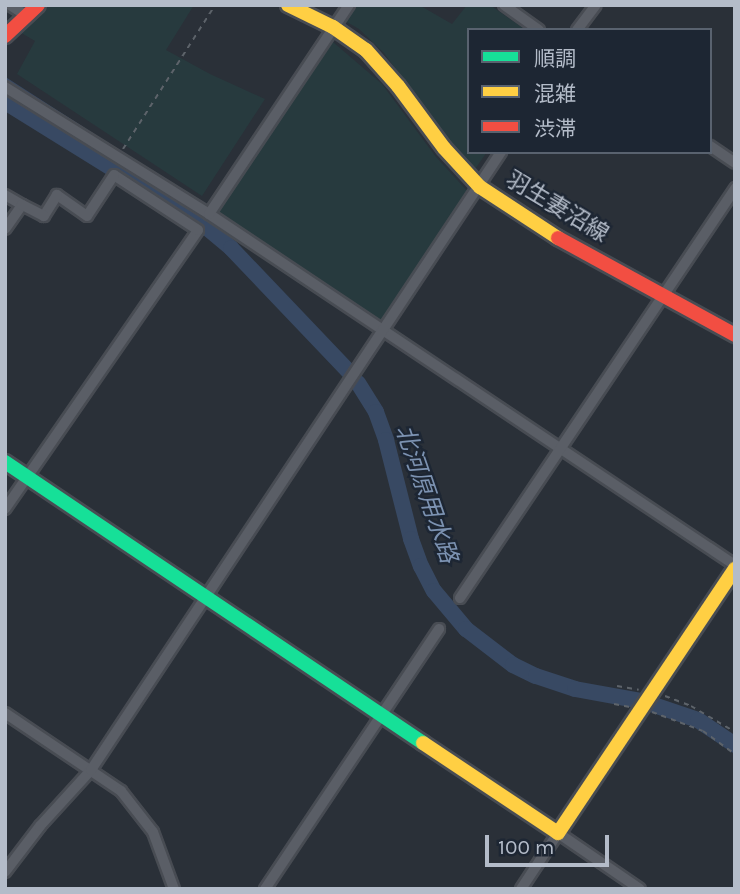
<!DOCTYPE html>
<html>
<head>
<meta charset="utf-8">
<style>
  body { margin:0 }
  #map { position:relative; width:740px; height:894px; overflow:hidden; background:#2a3038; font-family:Karla,"Noto Sans JP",sans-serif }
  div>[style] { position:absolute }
  .green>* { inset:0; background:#273a3e }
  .stream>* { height:2.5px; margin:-1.25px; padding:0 1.25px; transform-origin:1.25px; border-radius:1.25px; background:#384963 }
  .river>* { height:16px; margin:-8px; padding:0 8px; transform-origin:8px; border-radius:8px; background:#384963 }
  .path>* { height:2px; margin-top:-1px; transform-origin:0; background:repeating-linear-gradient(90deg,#5d636a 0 5px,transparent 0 10px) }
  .roads { filter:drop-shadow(2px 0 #484c53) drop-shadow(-2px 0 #484c53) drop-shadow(0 2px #484c53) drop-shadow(0 -2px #484c53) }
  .street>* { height:10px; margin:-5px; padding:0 5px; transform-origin:5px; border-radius:5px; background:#5a5e66 }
  .fast>* { height:14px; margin:-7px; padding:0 7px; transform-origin:7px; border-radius:7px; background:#16e098 }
  .slow>* { height:14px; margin:-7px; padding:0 7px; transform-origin:7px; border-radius:7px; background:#ffcf43 }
  .jam>* { height:14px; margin:-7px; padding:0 7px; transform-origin:7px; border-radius:7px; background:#f24e42 }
  span { translate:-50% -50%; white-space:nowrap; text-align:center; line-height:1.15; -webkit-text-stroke:5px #1d2633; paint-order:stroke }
  .street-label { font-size:23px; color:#b4bcc9 }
  .water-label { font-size:24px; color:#7c92b1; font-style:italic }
  .frame { position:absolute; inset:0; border:7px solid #b4bcc9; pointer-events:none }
  .legend { position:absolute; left:467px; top:28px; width:245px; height:126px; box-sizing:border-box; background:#1d2633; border:2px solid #59626f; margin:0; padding:9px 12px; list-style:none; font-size:21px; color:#b4bcc9 }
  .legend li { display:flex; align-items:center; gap:14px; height:35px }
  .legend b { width:35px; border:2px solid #59626f }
  .scale { position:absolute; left:485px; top:835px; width:124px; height:32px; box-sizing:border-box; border:4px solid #b4bcc9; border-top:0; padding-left:9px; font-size:21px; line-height:24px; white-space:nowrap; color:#b4bcc9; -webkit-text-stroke:5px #1d2633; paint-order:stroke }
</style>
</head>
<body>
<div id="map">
  <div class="green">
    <div style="clip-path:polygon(44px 5px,194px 5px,166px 50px,210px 74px,265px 99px,202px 196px,17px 74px,35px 41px,18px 31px)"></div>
    <div style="clip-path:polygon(344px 5px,419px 5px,452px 24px,467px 5px,490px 5px,526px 30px,469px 30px,469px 152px,487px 152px,475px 169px,446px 138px,384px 53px,359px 29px,338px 17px)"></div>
    <div style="clip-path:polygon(333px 42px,382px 84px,436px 157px,470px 194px,384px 325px,216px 213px)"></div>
  </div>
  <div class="stream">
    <div style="left:5px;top:78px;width:172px;rotate:32.7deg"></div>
  </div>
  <div class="river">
    <div style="left:5px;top:102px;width:235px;rotate:31.8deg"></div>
    <div style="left:205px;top:226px;width:34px;rotate:40deg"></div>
    <div style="left:231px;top:248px;width:171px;rotate:46.4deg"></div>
    <div style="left:358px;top:383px;width:34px;rotate:58deg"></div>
    <div style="left:376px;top:412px;width:30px;rotate:70deg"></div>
    <div style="left:386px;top:440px;width:102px;rotate:75.8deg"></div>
    <div style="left:411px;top:539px;width:29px;rotate:70deg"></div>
    <div style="left:421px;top:566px;width:28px;rotate:63deg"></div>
    <div style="left:434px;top:591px;width:50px;rotate:49.9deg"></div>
    <div style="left:466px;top:629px;width:59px;rotate:37.5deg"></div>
    <div style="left:513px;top:665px;width:25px;rotate:26deg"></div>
    <div style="left:536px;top:676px;width:41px;rotate:18.4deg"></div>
    <div style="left:575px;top:689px;width:68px;rotate:10.2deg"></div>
    <div style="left:651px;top:704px;width:50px;rotate:18.8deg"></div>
    <div style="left:698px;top:720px;width:45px;rotate:34deg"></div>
  </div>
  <div class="path">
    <div style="left:123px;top:149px;width:171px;rotate:-57.4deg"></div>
    <div style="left:617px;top:686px;width:22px;rotate:10deg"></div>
    <div style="left:665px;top:696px;width:28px;rotate:21deg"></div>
    <div style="left:691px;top:706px;width:51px;rotate:30.6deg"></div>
    <div style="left:614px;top:704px;width:16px;rotate:11deg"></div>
    <div style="left:652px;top:712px;width:54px;rotate:20.4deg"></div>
    <div style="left:703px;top:731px;width:39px;rotate:36deg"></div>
  </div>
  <div class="roads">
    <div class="street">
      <div style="left:10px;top:5px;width:20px;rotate:33deg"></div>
      <div style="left:504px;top:5px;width:43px;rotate:35.5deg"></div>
      <div style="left:577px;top:30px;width:31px;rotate:-53deg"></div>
      <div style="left:5px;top:87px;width:240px;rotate:31.9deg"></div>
      <div style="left:209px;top:214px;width:632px;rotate:33.72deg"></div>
      <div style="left:710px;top:146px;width:30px;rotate:34deg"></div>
      <div style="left:5px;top:195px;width:20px;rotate:30deg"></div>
      <div style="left:22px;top:205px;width:29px;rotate:125deg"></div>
      <div style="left:209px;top:214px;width:252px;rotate:-56.2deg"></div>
      <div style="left:5px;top:509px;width:339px;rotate:-55.3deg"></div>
      <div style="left:198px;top:230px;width:100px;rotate:-146.8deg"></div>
      <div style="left:114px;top:175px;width:49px;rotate:123.4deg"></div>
      <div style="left:87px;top:216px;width:37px;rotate:-145deg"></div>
      <div style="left:57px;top:195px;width:25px;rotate:122deg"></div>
      <div style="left:44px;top:216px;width:25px;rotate:-153deg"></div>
      <div style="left:460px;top:598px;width:494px;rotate:-56.1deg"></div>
      <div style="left:5px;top:713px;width:140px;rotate:33.9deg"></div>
      <div style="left:121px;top:791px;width:52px;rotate:52deg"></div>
      <div style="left:153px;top:832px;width:61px;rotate:69.8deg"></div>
      <div style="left:5px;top:872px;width:58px;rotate:-52.7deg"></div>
      <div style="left:40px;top:826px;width:76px;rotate:-47.7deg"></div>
      <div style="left:91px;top:770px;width:742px;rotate:-56.44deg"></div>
      <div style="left:265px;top:889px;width:313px;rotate:-56.2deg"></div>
      <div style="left:521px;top:889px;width:67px;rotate:-56.5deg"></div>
      <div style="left:558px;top:833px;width:99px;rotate:34.3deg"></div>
    </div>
    <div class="fast">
      <div style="left:5px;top:462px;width:504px;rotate:33.91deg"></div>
    </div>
    <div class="slow">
      <div style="left:288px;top:5px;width:50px;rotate:26.1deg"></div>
      <div style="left:333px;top:27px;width:40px;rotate:34.9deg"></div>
      <div style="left:366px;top:50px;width:48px;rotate:48.4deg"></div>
      <div style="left:398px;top:86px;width:77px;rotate:53.4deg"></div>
      <div style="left:444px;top:148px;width:53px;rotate:47.3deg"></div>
      <div style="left:480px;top:187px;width:93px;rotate:33.2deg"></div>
      <div style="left:423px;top:743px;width:162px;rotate:33.7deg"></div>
      <div style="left:558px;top:833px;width:318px;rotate:-56.2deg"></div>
    </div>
    <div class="jam">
      <div style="left:5px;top:36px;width:45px;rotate:-43.2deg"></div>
      <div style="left:558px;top:238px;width:202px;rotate:28.7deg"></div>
    </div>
  </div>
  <div class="street-label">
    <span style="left:557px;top:207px;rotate:31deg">羽生妻沼線</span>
  </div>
  <div class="water-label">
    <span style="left:426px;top:494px;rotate:71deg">北河原用水路</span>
  </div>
  <div class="frame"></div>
  <ul class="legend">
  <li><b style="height:9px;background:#16e098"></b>順調</li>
  <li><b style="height:9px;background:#ffcf43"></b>混雑</li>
  <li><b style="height:9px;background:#f24e42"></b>渋滞</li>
  </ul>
  <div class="scale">100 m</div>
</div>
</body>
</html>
